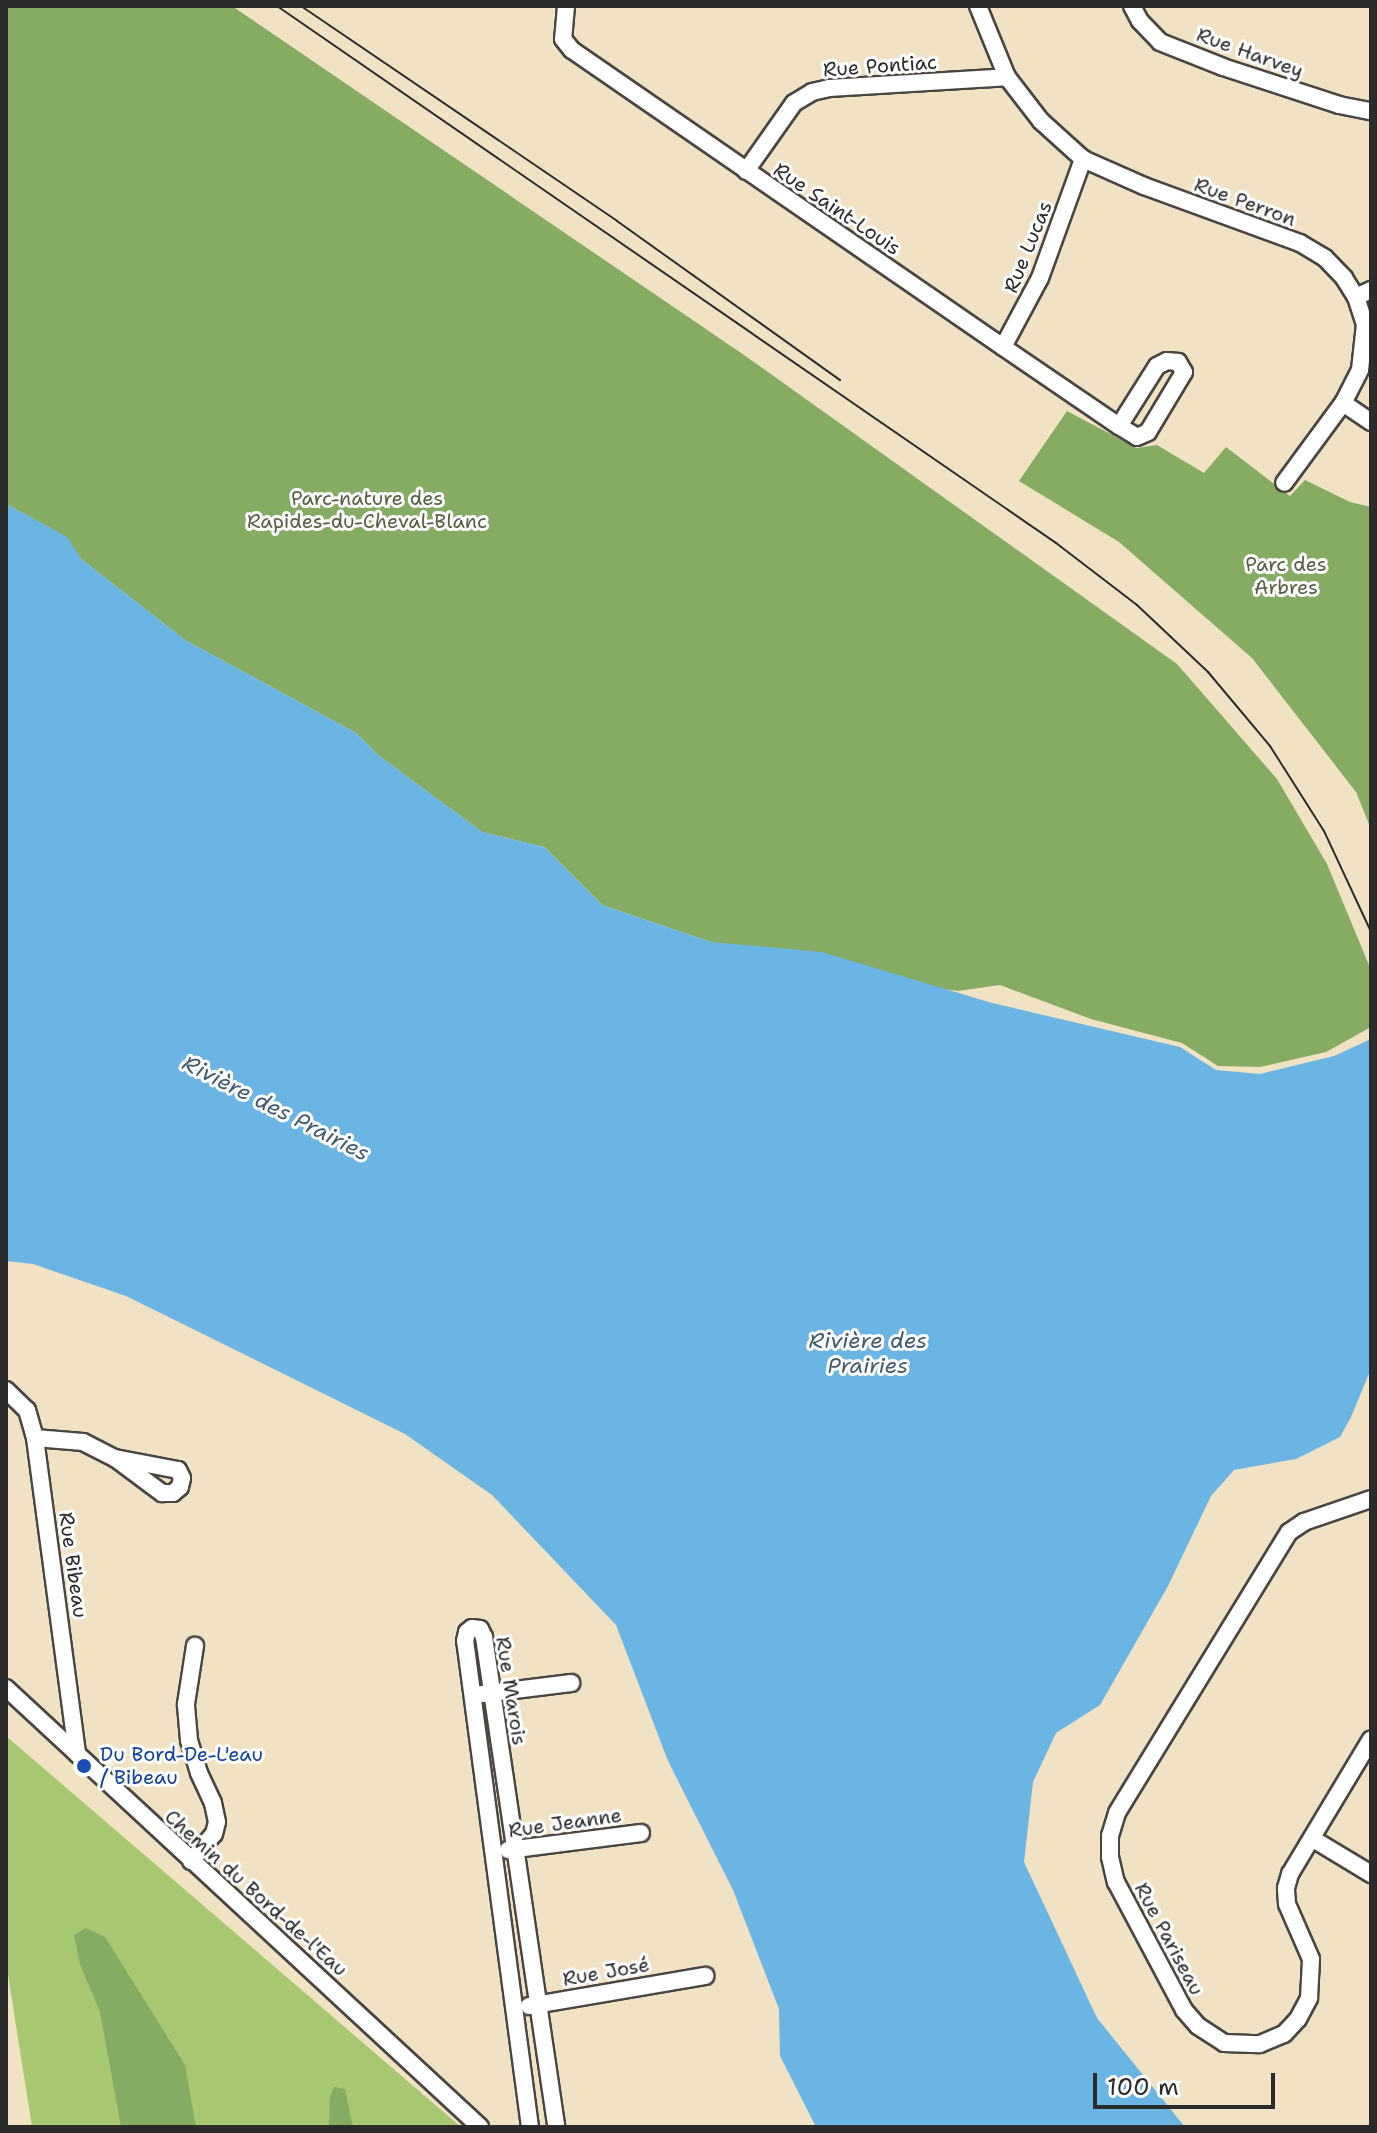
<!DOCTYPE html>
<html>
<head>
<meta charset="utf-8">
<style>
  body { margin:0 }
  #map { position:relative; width:1377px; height:2133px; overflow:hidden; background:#f2e2c4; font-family:"Shantell Sans",sans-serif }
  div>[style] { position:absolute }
  .green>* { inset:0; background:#a7c870 }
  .forest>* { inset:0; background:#85ac62 }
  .water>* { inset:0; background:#6ab5e3 }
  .roads { filter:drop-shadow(2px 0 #494642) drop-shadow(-2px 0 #494642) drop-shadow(0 2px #494642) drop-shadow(0 -2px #494642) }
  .minor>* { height:16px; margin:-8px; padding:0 8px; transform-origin:8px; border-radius:8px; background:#fff }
  .tram>* { height:2px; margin:-1px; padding:0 1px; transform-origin:1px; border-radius:1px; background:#2b2b2b }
  .dots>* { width:22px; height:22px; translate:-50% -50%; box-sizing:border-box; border:4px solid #fff; border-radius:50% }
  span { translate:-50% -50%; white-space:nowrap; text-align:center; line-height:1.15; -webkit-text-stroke:6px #fff; paint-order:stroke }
  .street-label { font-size:20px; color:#2b2b2b }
  .park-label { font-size:20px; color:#566243 }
  .transit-label { font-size:20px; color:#164399 }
  .left { translate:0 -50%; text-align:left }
  .water-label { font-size:22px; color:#415b6b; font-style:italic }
  .frame { position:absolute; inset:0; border:8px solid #2b2b2b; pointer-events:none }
  .scale { position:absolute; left:1093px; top:2073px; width:182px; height:36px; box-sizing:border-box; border:4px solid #2b2b2b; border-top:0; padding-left:10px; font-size:24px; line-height:28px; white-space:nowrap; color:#2b2b2b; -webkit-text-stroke:6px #fff; paint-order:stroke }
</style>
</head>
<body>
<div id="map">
  <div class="green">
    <div style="clip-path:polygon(6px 1736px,461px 2127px,32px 2127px,6px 1962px)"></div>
  </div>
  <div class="forest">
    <div style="clip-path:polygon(6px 6px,232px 6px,744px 355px,1177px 664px,1277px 779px,1327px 864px,1371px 970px,1371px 1027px,1326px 1052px,1260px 1067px,1218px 1066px,1182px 1043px,1091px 1019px,1000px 985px,958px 991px,849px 975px,711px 942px,602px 905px,544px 847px,482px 832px,378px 755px,356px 733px,185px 640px,81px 559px,66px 537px,6px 504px)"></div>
    <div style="clip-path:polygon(1067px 411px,1137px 448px,1157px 445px,1204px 473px,1226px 447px,1290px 496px,1305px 480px,1350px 502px,1371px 507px,1371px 829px,1356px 792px,1252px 658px,1119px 542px,1019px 481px)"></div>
    <div style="clip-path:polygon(86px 1928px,105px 1937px,185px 2065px,196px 2127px,121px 2127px,100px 2012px,80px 1964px,74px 1935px)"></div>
    <div style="clip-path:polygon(334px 2087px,345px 2089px,353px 2127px,329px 2127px,330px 2097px)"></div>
  </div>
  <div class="water">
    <div style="clip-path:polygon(6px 504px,67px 537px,81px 559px,185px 640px,356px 733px,378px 755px,482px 832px,544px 847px,602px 905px,711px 942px,822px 952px,992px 1003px,1180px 1047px,1216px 1070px,1260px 1074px,1334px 1056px,1371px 1039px,1371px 1369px,1351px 1417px,1340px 1437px,1296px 1459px,1234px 1470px,1211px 1496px,1168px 1586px,1100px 1705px,1056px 1733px,1033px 1782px,1024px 1862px,1097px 2018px,1185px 2127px,816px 2127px,780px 2056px,779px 2009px,733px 1890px,668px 1761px,616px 1625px,492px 1495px,405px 1434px,126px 1296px,33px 1264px,6px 1261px)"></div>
  </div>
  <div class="roads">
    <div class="minor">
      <div style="left:566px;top:6px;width:33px;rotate:95deg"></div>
      <div style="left:563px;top:39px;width:14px;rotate:51deg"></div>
      <div style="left:572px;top:50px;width:523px;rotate:34.57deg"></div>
      <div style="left:1003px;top:347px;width:140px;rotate:34.3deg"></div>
      <div style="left:1119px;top:426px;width:21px;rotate:31deg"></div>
      <div style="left:1137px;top:437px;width:12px;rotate:-24deg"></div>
      <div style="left:1148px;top:432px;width:70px;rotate:-59deg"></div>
      <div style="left:1184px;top:372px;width:12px;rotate:-121deg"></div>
      <div style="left:1178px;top:362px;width:11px;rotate:-175deg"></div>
      <div style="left:1167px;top:361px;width:11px;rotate:153deg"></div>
      <div style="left:1157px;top:366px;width:71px;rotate:122.3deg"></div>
      <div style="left:978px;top:6px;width:77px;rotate:67.8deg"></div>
      <div style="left:1007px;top:77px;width:56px;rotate:52.3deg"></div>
      <div style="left:1041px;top:121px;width:57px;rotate:42.1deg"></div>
      <div style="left:1083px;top:159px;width:67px;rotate:23.9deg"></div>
      <div style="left:1144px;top:186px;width:166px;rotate:20.1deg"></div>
      <div style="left:1300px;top:243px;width:29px;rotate:31deg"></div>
      <div style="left:1325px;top:258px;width:28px;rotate:46deg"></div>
      <div style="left:1344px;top:278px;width:22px;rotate:58deg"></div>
      <div style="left:1356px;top:297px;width:28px;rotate:72deg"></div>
      <div style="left:1365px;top:324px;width:46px;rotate:96.2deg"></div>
      <div style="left:1360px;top:370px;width:37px;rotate:117deg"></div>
      <div style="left:1343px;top:403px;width:99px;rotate:126.4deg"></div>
      <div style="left:1132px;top:6px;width:17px;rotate:62deg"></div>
      <div style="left:1140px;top:21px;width:29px;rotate:46deg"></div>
      <div style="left:1160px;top:42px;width:68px;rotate:21.6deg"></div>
      <div style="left:1223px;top:67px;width:122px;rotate:18.1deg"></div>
      <div style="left:1339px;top:105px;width:33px;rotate:11deg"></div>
      <div style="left:746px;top:171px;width:83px;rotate:-54.8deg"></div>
      <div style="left:794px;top:103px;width:21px;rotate:-31deg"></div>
      <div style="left:812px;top:92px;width:17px;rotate:-13deg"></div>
      <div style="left:829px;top:88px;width:178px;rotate:-3.5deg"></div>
      <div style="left:1356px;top:297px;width:17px;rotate:-25deg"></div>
      <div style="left:1003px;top:347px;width:78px;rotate:-61.8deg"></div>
      <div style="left:1040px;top:278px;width:127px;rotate:-70.1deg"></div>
      <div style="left:1343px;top:403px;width:34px;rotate:34deg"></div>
      <div style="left:6px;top:1390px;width:29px;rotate:44deg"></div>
      <div style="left:27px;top:1410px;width:29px;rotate:74deg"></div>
      <div style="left:35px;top:1438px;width:319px;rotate:82.4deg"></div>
      <div style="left:35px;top:1438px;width:48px;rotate:4.8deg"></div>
      <div style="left:83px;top:1442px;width:36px;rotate:27deg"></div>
      <div style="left:115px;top:1458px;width:59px;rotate:36.7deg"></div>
      <div style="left:162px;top:1493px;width:11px"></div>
      <div style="left:173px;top:1493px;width:9px;rotate:-41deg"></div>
      <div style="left:180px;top:1487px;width:9px;rotate:-77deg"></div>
      <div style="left:182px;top:1478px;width:9px;rotate:-117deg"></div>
      <div style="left:178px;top:1470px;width:64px;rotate:-169.2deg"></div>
      <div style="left:1371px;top:1499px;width:71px;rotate:161.1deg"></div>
      <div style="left:1304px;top:1522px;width:18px;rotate:146deg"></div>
      <div style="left:1289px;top:1532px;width:329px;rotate:121.5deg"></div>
      <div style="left:1117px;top:1813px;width:24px;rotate:107deg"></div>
      <div style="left:1110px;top:1836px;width:21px;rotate:90deg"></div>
      <div style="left:1110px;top:1857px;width:26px;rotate:77deg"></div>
      <div style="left:1116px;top:1882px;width:145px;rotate:62deg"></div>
      <div style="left:1184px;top:2010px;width:21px;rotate:49deg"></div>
      <div style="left:1198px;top:2026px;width:31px;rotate:33deg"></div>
      <div style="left:1224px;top:2043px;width:36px;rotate:2deg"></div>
      <div style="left:1260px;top:2044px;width:26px;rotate:-23deg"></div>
      <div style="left:1284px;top:2034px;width:21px;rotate:-47deg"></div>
      <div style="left:1298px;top:2019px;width:24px;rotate:-62deg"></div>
      <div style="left:1309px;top:1998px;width:39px;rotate:-87deg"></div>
      <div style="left:1311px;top:1959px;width:60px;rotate:-113.6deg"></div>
      <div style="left:1287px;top:1904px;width:16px;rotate:-94deg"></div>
      <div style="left:1286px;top:1888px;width:15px;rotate:-74deg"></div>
      <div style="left:1290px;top:1874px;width:157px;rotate:-59deg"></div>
      <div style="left:6px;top:1688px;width:646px;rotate:42.8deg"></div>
      <div style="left:482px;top:1694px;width:90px;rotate:-7deg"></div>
      <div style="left:1313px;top:1839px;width:68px;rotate:31.1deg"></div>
      <div style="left:508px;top:1850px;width:134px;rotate:-7.3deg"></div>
      <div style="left:191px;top:1861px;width:35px;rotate:-50deg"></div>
      <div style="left:214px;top:1834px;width:12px;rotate:-76deg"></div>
      <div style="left:217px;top:1822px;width:19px;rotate:-102deg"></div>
      <div style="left:213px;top:1803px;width:33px;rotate:-115deg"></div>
      <div style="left:199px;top:1773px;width:34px;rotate:-107deg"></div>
      <div style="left:189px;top:1740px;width:36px;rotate:-95deg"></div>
      <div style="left:186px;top:1704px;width:59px;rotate:-81.2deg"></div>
      <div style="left:529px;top:2006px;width:179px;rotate:-9.7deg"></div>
      <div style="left:530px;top:2127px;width:490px;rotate:-97.6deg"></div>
      <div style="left:465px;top:1641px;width:9px;rotate:-77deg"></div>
      <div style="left:467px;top:1632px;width:6px;rotate:-39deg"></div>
      <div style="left:472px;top:1628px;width:8px;rotate:7deg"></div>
      <div style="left:480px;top:1629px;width:9px;rotate:63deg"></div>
      <div style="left:484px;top:1637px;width:495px;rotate:81.6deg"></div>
    </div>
  </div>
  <div class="tram">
    <div style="left:277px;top:6px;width:946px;rotate:34.58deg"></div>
    <div style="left:1056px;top:543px;width:102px;rotate:37.4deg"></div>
    <div style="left:1137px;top:605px;width:98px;rotate:43.3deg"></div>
    <div style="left:1208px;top:672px;width:97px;rotate:50deg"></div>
    <div style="left:1270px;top:746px;width:101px;rotate:57.6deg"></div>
    <div style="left:1324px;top:831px;width:111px;rotate:65deg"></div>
    <div style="left:301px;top:6px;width:382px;rotate:34.2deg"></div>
    <div style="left:617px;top:221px;width:274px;rotate:35.5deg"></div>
  </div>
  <div class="dots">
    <div style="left:84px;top:1766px;background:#1a4fb4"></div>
  </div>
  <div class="street-label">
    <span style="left:1250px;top:53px;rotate:20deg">Rue Harvey</span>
    <span style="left:880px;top:66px;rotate:-4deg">Rue Pontiac</span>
    <span style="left:1245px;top:202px;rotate:20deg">Rue Perron</span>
    <span style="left:837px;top:209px;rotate:34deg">Rue Saint-Louis</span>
    <span style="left:1028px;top:247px;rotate:-68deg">Rue Lucas</span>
    <span style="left:73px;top:1565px;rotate:82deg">Rue Bibeau</span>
    <span style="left:511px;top:1691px;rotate:81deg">Rue Marois</span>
    <span style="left:565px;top:1823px;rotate:-8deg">Rue Jeanne</span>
    <span style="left:256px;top:1893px;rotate:42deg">Chemin du Bord-de-l'Eau</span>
    <span style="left:1169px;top:1939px;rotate:62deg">Rue Pariseau</span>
    <span style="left:606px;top:1972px;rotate:-10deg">Rue José</span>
  </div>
  <div class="park-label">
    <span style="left:367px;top:510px">Parc-nature des<br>Rapides-du-Cheval-Blanc</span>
    <span style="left:1286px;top:576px">Parc des<br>Arbres</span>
  </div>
  <div class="transit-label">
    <span class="left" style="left:100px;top:1766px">Du Bord-De-L'eau<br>/ Bibeau</span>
  </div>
  <div class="water-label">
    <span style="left:276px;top:1108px;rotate:27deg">Rivière des Prairies</span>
    <span style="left:868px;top:1353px">Rivière des<br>Prairies</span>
  </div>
  <div class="frame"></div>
  <div class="scale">100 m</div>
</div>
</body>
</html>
